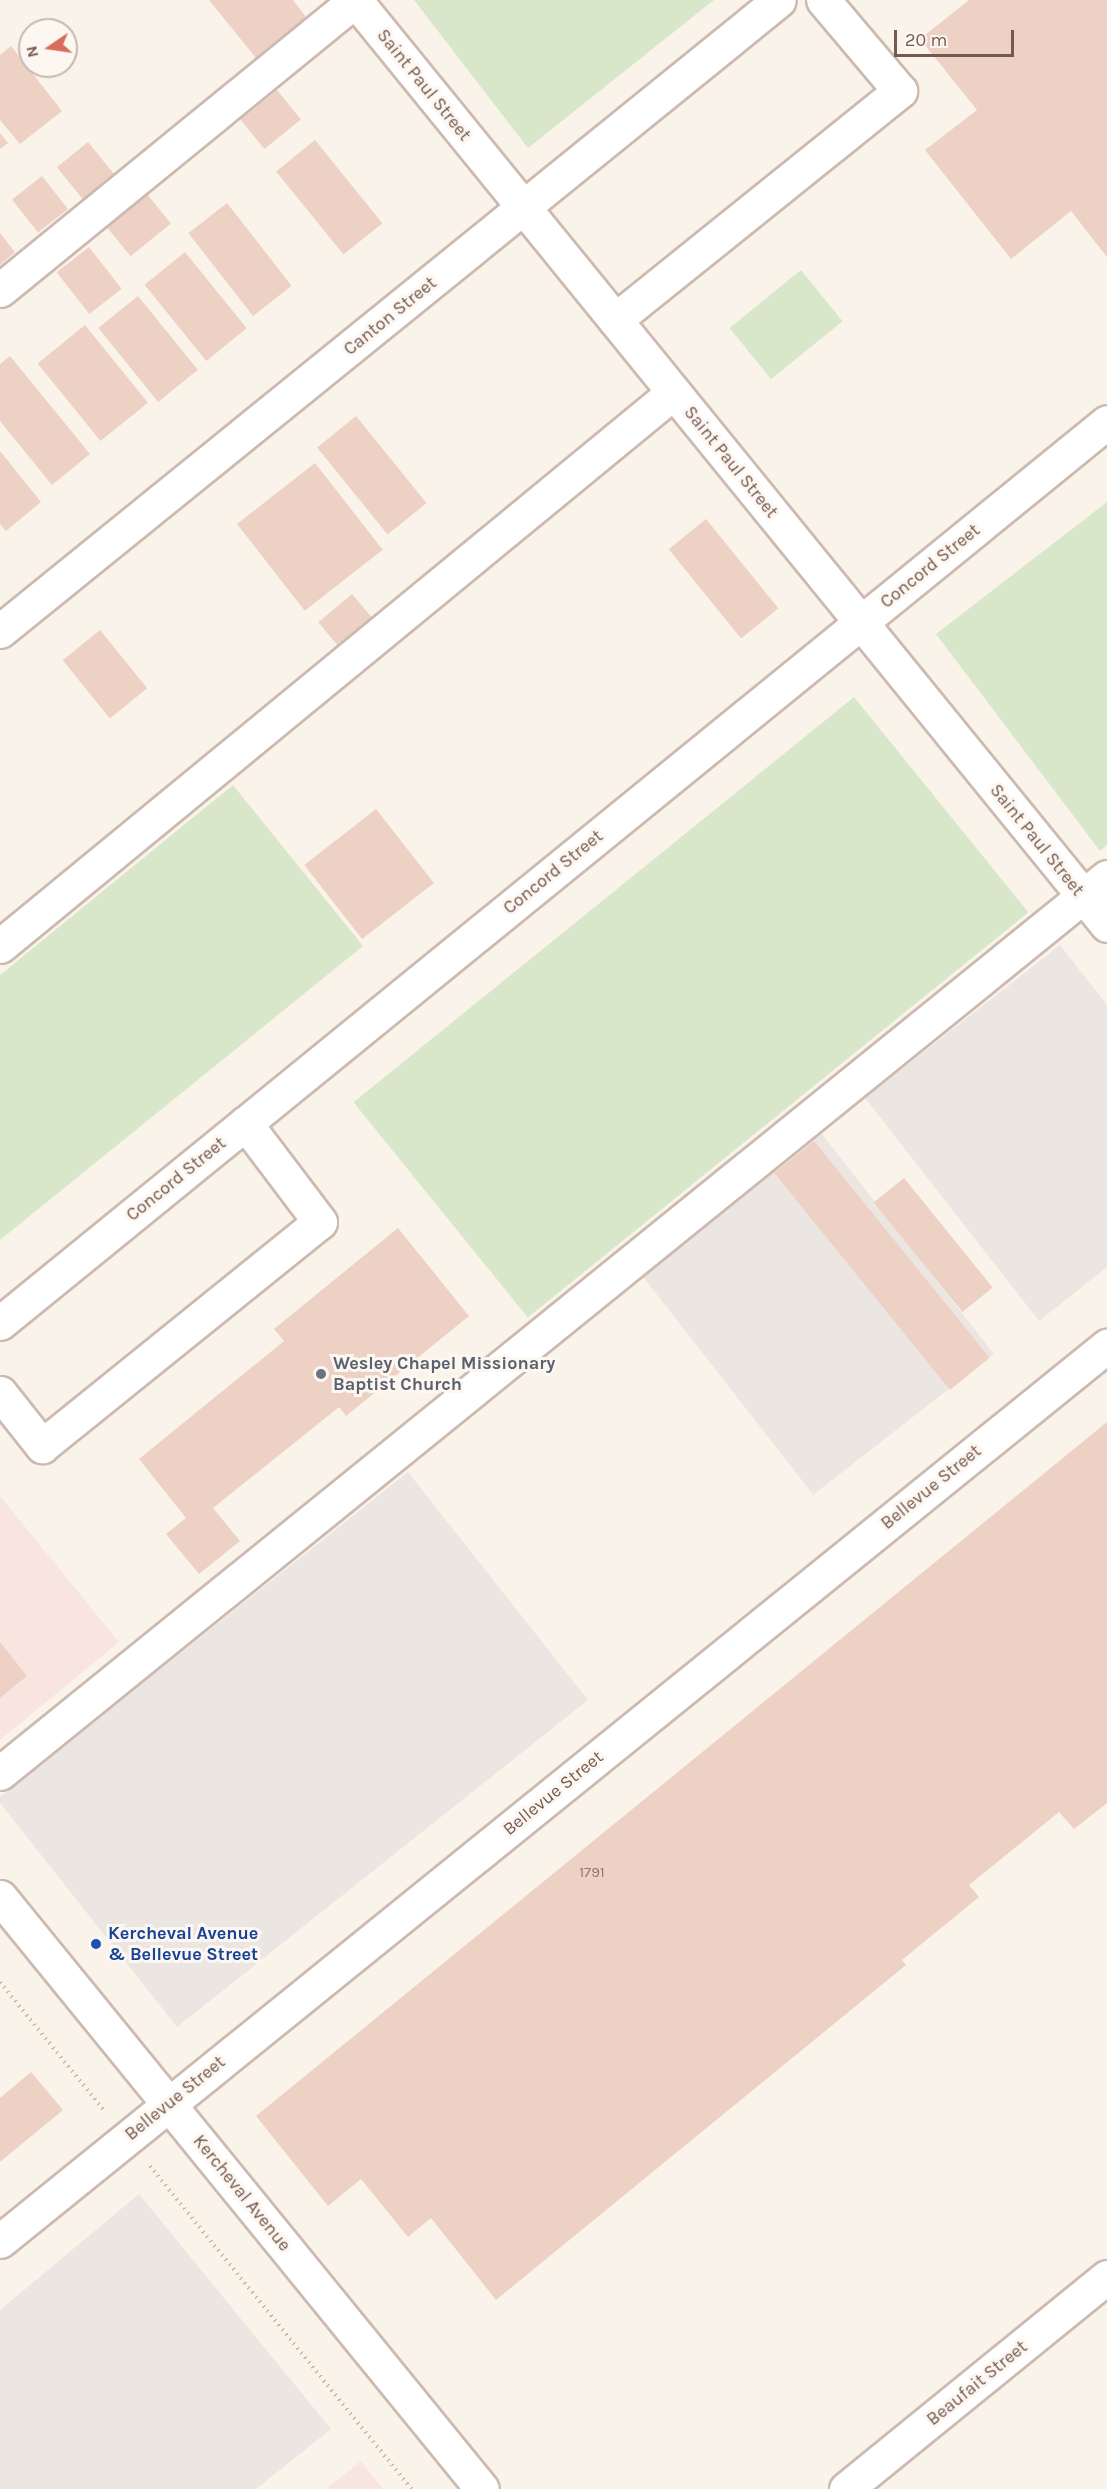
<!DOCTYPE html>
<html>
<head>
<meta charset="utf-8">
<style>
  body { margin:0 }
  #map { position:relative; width:1107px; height:2489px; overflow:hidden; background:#faf3ea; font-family:Karla,sans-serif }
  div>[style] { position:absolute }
  .commercial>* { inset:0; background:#f9e5e0 }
  .industrial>* { inset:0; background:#ece6e3; transform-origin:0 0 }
  .green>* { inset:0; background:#d8e7ca; transform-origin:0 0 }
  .building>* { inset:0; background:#edd1c5; transform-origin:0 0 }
  .path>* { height:4px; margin-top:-2px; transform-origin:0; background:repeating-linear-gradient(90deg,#d2b4a8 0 1.5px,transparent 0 6px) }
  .roads { filter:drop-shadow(2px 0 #ccbab1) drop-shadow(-2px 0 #ccbab1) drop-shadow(0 2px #ccbab1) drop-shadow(0 -2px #ccbab1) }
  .minor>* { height:33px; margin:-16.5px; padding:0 16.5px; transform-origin:16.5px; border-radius:16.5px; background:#fff }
  .dots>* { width:16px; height:16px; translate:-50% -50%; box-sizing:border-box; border:3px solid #fdf7f1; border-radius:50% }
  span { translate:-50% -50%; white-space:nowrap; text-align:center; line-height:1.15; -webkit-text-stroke:6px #fdf7f1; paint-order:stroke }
  .number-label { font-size:15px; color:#92776d }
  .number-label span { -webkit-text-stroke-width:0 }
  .street-label { font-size:18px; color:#735950 }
  .worship-label { font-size:18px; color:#5b616d; font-weight:700 }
  .left { translate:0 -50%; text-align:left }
  .transit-label { font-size:18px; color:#164399; font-weight:700 }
  .north { position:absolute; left:18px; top:18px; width:60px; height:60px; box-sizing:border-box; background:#fdf7f1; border:2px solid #c6b8b1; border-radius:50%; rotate:257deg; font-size:16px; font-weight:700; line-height:24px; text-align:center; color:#735950 }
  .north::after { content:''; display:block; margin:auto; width:21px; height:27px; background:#d76d5d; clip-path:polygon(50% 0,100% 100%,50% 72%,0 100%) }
  .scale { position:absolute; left:894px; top:30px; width:120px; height:27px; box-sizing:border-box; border:3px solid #735950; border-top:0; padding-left:8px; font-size:18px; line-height:21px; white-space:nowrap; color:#735950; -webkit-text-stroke:4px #fdf7f1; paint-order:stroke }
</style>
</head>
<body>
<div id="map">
  <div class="commercial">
    <div style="clip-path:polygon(0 1496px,119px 1642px,0 1740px)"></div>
    <div style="clip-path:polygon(361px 2461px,383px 2489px,326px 2489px)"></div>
  </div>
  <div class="industrial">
    <div style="clip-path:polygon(1060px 945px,1107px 1005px,1107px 1267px,1039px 1321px,865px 1098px)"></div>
    <div style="left:822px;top:1134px;width:279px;height:229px;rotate:52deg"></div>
    <div style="clip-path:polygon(408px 1472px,588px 1700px,177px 2027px,0 1803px,0 1797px)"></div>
    <div style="clip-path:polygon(139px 2194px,331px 2429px,256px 2489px,0 2489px,0 2310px)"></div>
  </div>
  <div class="green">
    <div style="clip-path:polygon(414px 0,714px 0,528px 148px)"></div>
    <div style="left:801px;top:270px;width:66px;height:92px;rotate:51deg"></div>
    <div style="clip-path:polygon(1107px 502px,1107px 845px,1100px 851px,936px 634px)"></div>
    <div style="left:854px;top:697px;width:277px;height:644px;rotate:51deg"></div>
    <div style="clip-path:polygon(233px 785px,363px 946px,0 1240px,0 975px)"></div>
  </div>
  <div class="building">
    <div style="clip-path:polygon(209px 0,293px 0,306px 17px,256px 58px)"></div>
    <div style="clip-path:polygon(969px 0,1107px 0,1107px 257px,1071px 211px,1011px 259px,925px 150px,977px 110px,920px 39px)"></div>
    <div style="clip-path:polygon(11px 46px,62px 111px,20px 144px,0 120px,0 55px)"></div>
    <div style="left:277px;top:90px;width:38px;height:47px;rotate:51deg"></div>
    <div style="clip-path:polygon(0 133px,8px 143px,0 149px)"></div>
    <div style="left:315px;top:140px;width:107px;height:50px;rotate:51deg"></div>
    <div style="left:88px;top:142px;width:41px;height:40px;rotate:51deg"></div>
    <div style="left:42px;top:176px;width:42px;height:38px;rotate:52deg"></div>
    <div style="left:147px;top:194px;width:38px;height:52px;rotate:51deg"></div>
    <div style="left:227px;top:203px;width:105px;height:49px;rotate:52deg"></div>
    <div style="clip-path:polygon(0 233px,15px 252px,0 265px)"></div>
    <div style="left:89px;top:247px;width:53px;height:41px;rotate:52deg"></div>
    <div style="left:185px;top:252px;width:98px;height:52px;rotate:51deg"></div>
    <div style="left:138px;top:296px;width:95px;height:51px;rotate:51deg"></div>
    <div style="left:85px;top:325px;width:100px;height:61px;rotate:51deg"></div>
    <div style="clip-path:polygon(10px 356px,90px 454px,52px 485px,0 421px,0 364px)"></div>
    <div style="left:356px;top:416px;width:112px;height:50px;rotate:51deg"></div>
    <div style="clip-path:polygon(0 451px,41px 502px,6px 531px,0 524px)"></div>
    <div style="left:315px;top:463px;width:110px;height:99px;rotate:52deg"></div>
    <div style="left:706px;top:519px;width:115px;height:48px;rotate:51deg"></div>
    <div style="left:352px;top:594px;width:38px;height:44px;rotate:50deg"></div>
    <div style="left:100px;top:630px;width:75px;height:48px;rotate:51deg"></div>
    <div style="left:376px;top:809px;width:94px;height:91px;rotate:52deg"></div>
    <div style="left:814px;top:1141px;width:279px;height:51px;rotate:51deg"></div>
    <div style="left:904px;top:1178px;width:141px;height:39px;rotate:51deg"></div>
    <div style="clip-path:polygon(398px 1228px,469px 1316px,346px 1416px,339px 1407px,213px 1508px,240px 1541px,199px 1574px,166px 1534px,186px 1518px,139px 1459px,284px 1341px,274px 1329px)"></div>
    <div style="clip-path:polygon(1107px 1422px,1107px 1803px,1074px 1829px,1059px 1812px,969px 1885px,979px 1897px,902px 1960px,906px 1965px,496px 2300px,431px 2218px,408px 2237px,361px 2179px,328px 2206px,256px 2116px)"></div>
    <div style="clip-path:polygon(0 1642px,27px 1676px,0 1698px)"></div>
    <div style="clip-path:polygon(31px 2072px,63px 2110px,0 2162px,0 2098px)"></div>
  </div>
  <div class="path">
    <div style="left:0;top:1982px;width:164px;rotate:51deg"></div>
    <div style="left:150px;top:2166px;width:416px;rotate:51deg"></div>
  </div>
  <div class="roads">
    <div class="minor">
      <div style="left:355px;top:0;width:1192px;rotate:50.89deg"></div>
      <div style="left:0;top:290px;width:458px;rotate:-39.2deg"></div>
      <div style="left:615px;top:320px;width:366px;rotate:-38.8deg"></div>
      <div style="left:900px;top:91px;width:119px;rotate:-130.2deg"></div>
      <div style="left:0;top:631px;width:1002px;rotate:-39.01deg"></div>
      <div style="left:0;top:946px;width:872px;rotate:-39.42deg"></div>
      <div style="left:0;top:1323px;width:1427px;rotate:-39.14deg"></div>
      <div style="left:0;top:1393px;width:68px;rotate:51.6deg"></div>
      <div style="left:42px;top:1446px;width:357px;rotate:-38.9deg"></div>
      <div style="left:320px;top:1222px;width:124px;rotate:-127.1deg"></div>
      <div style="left:0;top:1773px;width:1424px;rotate:-38.99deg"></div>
      <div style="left:0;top:1897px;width:763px;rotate:50.85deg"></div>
      <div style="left:0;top:2241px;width:1424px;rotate:-38.96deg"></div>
      <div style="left:846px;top:2489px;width:336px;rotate:-39.1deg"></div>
    </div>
  </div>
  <div class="dots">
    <div style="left:321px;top:1374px;background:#6b7280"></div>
    <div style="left:96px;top:1944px;background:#1a4fb4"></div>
  </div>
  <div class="number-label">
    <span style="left:592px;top:1873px">1791</span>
  </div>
  <div class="street-label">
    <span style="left:424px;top:85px;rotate:51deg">Saint Paul Street</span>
    <span style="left:390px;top:316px;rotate:-39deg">Canton Street</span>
    <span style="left:731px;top:462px;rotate:51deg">Saint Paul Street</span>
    <span style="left:930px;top:566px;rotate:-39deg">Concord Street</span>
    <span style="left:1037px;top:840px;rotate:51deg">Saint Paul Street</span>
    <span style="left:553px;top:872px;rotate:-39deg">Concord Street</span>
    <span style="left:176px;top:1179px;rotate:-39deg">Concord Street</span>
    <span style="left:931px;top:1487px;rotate:-39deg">Bellevue Street</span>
    <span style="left:553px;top:1793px;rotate:-39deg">Bellevue Street</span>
    <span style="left:175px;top:2098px;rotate:-39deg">Bellevue Street</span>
    <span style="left:242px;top:2193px;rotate:51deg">Kercheval Avenue</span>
    <span style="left:977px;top:2383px;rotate:-39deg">Beaufait Street</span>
  </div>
  <div class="worship-label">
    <span class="left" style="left:333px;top:1374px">Wesley Chapel Missionary<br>Baptist Church</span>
  </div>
  <div class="transit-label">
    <span class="left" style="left:108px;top:1944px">Kercheval Avenue<br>&amp; Bellevue Street</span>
  </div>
  <div class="north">N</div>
  <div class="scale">20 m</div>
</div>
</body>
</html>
